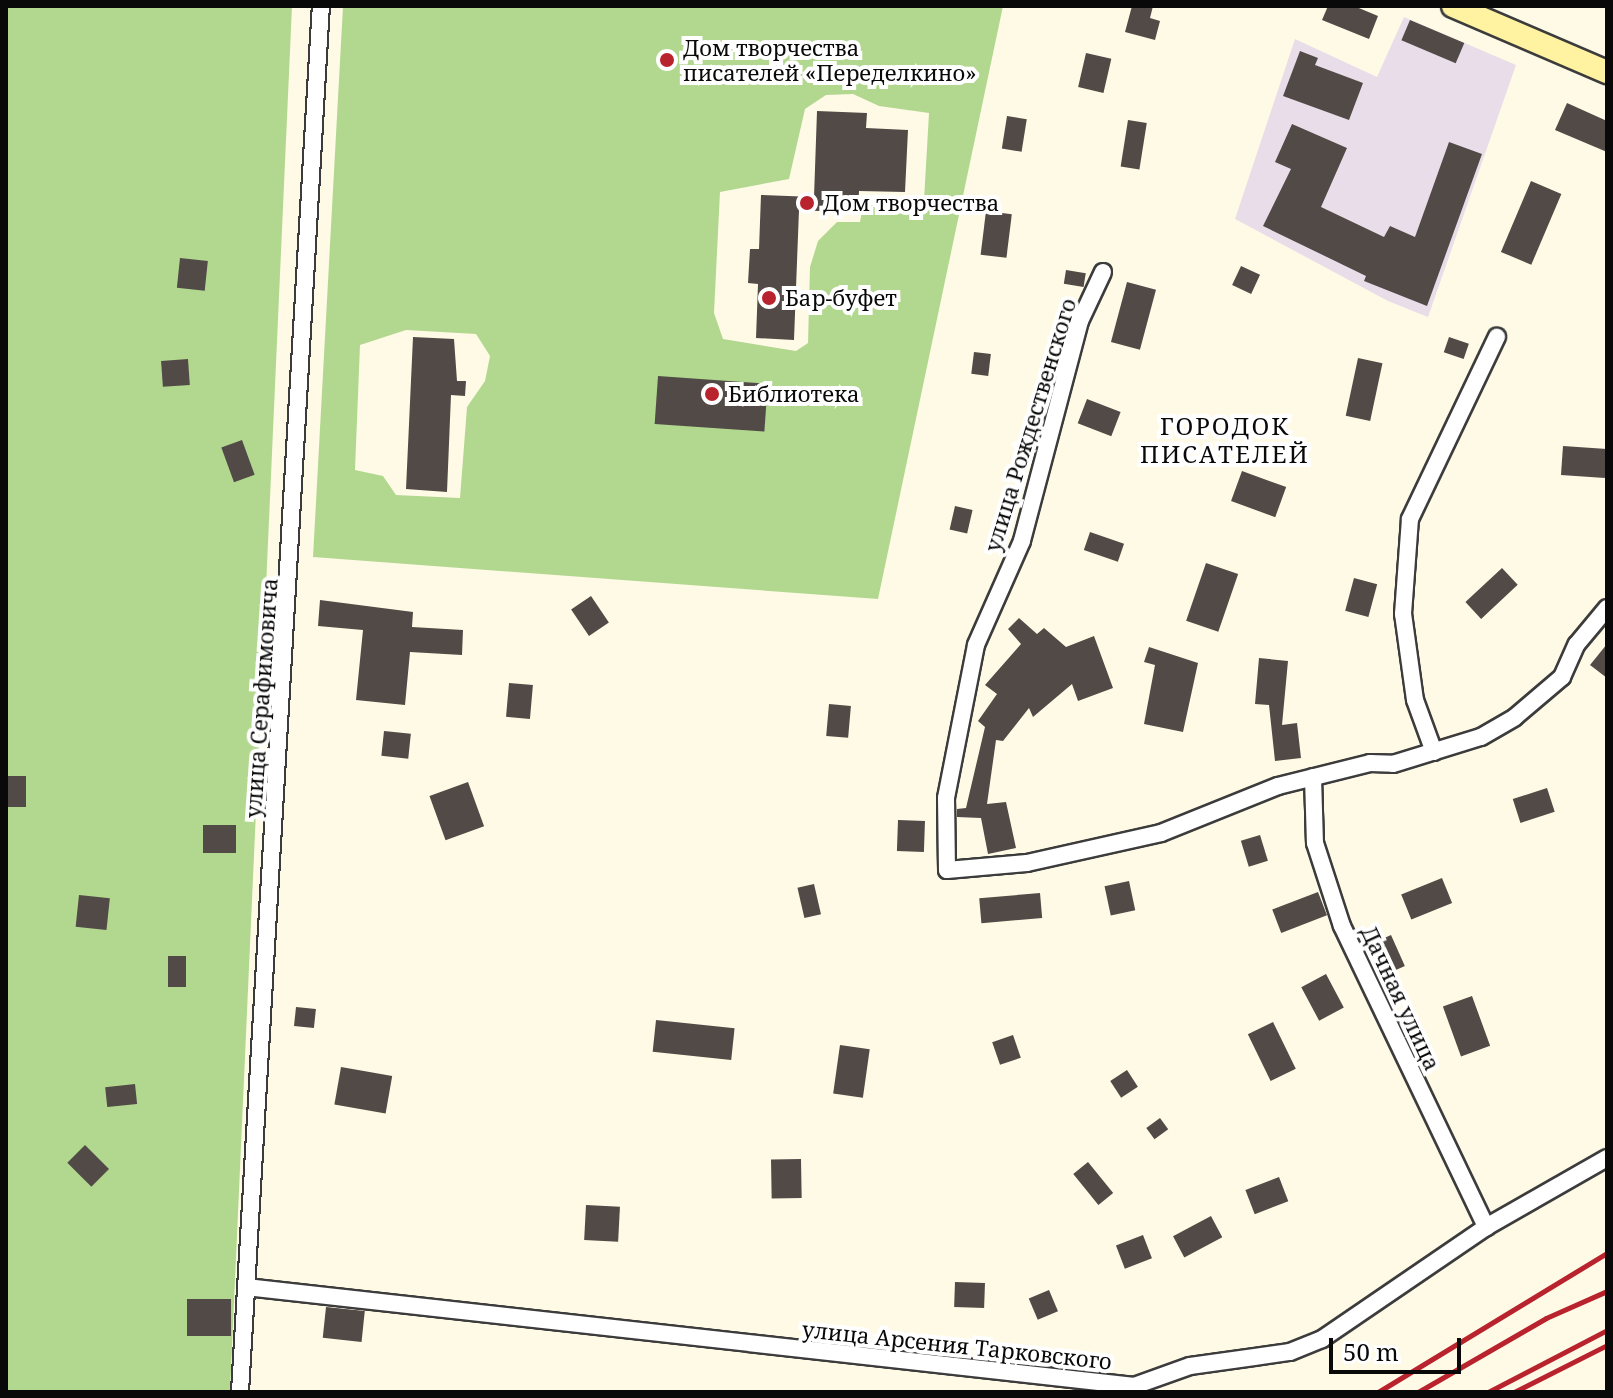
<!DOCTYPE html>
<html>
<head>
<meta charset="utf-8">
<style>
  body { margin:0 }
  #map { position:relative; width:1613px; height:1398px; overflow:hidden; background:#fffae6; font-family:"Noto Serif",serif }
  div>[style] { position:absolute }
  .industrial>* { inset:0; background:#e8dde9 }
  .forest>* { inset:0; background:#b2d890 }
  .building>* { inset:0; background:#524a46; transform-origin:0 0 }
  .roads { filter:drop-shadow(2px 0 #3c3c3c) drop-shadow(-2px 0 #3c3c3c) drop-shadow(0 2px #3c3c3c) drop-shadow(0 -2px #3c3c3c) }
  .street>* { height:16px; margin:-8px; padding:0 8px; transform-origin:8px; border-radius:8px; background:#fff }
  .secondary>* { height:22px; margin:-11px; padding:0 11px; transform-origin:11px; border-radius:11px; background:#fff3a1 }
  .rail>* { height:5px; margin:-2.5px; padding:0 2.5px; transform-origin:2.5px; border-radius:2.5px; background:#b8232d }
  .dots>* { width:22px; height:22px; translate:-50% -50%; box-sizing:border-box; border:4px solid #fff; border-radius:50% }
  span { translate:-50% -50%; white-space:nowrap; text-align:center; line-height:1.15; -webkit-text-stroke:8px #fff; paint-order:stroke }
  .poi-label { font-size:22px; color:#090909 }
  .left { translate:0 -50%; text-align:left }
  .street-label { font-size:22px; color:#090909 }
  .neighbourhood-label { font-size:24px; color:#090909; letter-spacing:2px }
  .frame { position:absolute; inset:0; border:8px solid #090909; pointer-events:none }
  .scale { position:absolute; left:1329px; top:1338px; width:132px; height:36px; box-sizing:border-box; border:4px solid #090909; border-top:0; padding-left:10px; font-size:24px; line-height:28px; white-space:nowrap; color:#090909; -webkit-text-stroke:6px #fff; paint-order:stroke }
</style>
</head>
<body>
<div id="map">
  <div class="industrial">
    <div style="clip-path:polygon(1404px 17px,1516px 65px,1428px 317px,1388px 301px,1235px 219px,1295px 39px,1377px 77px)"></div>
  </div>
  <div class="forest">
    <div style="clip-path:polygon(6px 6px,292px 6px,230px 1392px,6px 1392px)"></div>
    <div style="clip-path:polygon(evenodd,343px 6px,1003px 6px,878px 599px,313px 557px,343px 6px,853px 94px,879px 106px,929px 113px,924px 200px,863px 206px,860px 222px,837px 222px,818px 241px,810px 267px,808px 343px,796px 351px,723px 339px,714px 313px,720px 192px,789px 179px,805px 109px,826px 95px,853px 94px,343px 6px,406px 330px,476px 334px,490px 356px,485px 381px,467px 407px,460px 498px,396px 495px,383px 476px,355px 470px,360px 345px,406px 330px)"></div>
  </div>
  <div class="building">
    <div style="clip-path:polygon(1132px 6px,1153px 6px,1150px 18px,1160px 21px,1155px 40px,1125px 32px)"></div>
    <div style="clip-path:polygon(1328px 6px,1354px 6px,1378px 16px,1369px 39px,1322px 20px)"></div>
    <div style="left:1410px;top:20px;width:59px;height:22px;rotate:23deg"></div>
    <div style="clip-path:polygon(1300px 51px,1318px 58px,1315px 65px,1363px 83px,1349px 120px,1283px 96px)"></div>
    <div style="left:1086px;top:53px;width:26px;height:35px;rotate:13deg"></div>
    <div style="clip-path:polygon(1567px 103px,1607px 121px,1607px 152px,1555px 130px)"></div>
    <div style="clip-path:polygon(817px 111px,867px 113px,866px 128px,908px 130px,905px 192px,859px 191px,858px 213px,799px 210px,794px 340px,756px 338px,758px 284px,748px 283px,750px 249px,759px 249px,761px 195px,814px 197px)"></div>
    <div style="left:1007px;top:116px;width:20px;height:33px;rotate:9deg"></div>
    <div style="left:1128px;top:120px;width:19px;height:47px;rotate:9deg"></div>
    <div style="clip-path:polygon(1292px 124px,1347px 148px,1321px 207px,1384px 237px,1390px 226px,1415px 237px,1449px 142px,1482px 154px,1427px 306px,1364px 281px,1366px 276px,1263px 226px,1291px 169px,1275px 162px)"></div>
    <div style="left:1531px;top:181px;width:33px;height:77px;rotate:23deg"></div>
    <div style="left:986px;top:211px;width:26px;height:44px;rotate:7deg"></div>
    <div style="left:180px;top:258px;width:28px;height:30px;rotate:6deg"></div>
    <div style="left:1241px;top:266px;width:21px;height:21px;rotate:25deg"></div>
    <div style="left:1066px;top:270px;width:20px;height:14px;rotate:9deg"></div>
    <div style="left:1127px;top:282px;width:30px;height:62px;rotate:15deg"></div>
    <div style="clip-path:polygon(413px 337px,454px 339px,457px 381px,466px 381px,465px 396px,451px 395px,447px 492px,406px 489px)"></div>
    <div style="left:1449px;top:337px;width:21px;height:16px;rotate:19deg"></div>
    <div style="left:974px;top:352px;width:17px;height:22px;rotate:7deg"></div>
    <div style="left:1358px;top:358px;width:25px;height:59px;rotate:12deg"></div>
    <div style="left:188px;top:359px;width:26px;height:27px;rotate:86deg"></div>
    <div style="left:658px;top:376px;width:110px;height:48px;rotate:4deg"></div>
    <div style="left:1087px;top:399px;width:36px;height:26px;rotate:21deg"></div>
    <div style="left:242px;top:440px;width:37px;height:22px;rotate:70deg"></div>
    <div style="left:1563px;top:446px;width:44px;height:29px;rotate:4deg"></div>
    <div style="left:1242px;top:471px;width:47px;height:32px;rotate:20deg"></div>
    <div style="left:955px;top:506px;width:18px;height:24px;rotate:13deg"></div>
    <div style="left:1090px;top:532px;width:36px;height:19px;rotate:19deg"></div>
    <div style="left:1206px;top:563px;width:34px;height:61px;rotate:19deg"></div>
    <div style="left:1502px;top:568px;width:23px;height:50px;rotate:47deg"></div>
    <div style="left:1354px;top:578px;width:24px;height:34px;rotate:15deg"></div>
    <div style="left:591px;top:596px;width:32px;height:24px;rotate:56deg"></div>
    <div style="clip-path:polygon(320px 600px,413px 612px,412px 627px,463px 630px,462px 655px,410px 652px,405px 705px,356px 700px,363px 630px,318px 626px)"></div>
    <div style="clip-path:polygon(1019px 618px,1037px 634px,1044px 628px,1066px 647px,1094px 636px,1113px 688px,1078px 701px,1072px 684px,1033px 717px,1029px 708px,1003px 741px,996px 740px,987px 804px,1006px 802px,1016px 848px,988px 854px,981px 818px,957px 817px,957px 809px,966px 808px,985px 727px,978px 721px,997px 694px,985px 685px,1021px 644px,1008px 629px)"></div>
    <div style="clip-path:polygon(1607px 644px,1607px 678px,1590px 665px)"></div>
    <div style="clip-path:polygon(1149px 647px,1198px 663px,1183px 732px,1144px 724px,1155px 665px,1144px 662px)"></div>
    <div style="clip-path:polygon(1259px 658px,1288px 661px,1282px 725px,1297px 723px,1301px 758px,1275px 761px,1269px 705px,1255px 704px)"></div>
    <div style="left:509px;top:683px;width:24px;height:34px;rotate:5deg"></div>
    <div style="left:829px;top:704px;width:22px;height:32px;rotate:5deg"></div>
    <div style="left:384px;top:731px;width:27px;height:25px;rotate:6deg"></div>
    <div style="left:6px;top:776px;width:20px;height:31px"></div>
    <div style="left:468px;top:782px;width:47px;height:41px;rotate:70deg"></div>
    <div style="left:1547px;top:788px;width:25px;height:36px;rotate:72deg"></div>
    <div style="left:898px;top:820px;width:27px;height:31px;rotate:2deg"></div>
    <div style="left:203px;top:825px;width:33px;height:28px"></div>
    <div style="left:1260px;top:835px;width:27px;height:20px;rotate:73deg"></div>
    <div style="left:1442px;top:878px;width:27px;height:44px;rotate:68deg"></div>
    <div style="left:1129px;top:881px;width:30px;height:25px;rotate:78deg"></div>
    <div style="left:814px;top:884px;width:31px;height:17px;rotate:77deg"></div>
    <div style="left:1318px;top:892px;width:25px;height:49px;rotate:69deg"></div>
    <div style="left:1040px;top:893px;width:25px;height:61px;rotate:85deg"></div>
    <div style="left:79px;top:895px;width:31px;height:32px;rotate:6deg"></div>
    <div style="left:1391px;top:935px;width:34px;height:22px;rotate:66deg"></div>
    <div style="left:168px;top:956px;width:18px;height:31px"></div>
    <div style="left:1326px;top:974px;width:38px;height:28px;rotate:62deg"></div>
    <div style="left:1472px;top:996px;width:53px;height:31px;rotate:70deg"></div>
    <div style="left:296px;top:1007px;width:20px;height:19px;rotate:6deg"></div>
    <div style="left:656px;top:1020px;width:79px;height:32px;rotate:6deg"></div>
    <div style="left:1273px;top:1022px;width:52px;height:28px;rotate:64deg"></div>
    <div style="left:1013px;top:1035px;width:24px;height:22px;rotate:71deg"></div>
    <div style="left:840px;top:1045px;width:30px;height:49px;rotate:8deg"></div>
    <div style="left:341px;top:1067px;width:52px;height:38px;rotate:10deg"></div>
    <div style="left:1127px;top:1070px;width:20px;height:20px;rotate:57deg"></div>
    <div style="left:135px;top:1084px;width:20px;height:30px;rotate:84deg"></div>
    <div style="left:1160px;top:1118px;width:14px;height:17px;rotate:54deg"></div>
    <div style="left:85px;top:1145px;width:34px;height:25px;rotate:45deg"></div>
    <div style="left:801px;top:1159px;width:39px;height:30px;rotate:89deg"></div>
    <div style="left:1088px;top:1162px;width:40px;height:19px;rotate:51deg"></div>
    <div style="left:1279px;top:1177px;width:26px;height:36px;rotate:69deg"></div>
    <div style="left:586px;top:1205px;width:34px;height:35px;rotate:3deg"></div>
    <div style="left:1211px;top:1216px;width:24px;height:43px;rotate:62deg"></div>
    <div style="left:1143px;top:1235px;width:25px;height:29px;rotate:69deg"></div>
    <div style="left:955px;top:1282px;width:30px;height:25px;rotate:2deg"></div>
    <div style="left:1049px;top:1290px;width:23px;height:22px;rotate:67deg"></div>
    <div style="left:187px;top:1299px;width:44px;height:37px"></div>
    <div style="left:326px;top:1307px;width:39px;height:31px;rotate:6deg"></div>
  </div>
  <div class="roads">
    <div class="street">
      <div style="left:1103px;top:272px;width:54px;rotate:115.1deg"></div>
      <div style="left:1080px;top:321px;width:228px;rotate:104.8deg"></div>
      <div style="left:1022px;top:541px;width:114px;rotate:113.9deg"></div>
      <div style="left:976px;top:645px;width:156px;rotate:101.1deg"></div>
      <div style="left:946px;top:798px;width:72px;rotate:89.2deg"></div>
      <div style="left:947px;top:870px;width:80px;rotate:-5deg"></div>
      <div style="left:1027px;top:863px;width:137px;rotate:-12.6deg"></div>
      <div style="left:1161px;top:833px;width:126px;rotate:-21.9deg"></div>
      <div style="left:1278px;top:786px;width:95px;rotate:-14deg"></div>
      <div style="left:1370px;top:763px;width:23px;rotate:2deg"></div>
      <div style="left:1393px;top:764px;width:92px;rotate:-17.1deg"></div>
      <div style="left:1481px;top:737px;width:39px;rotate:-30deg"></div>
      <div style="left:1515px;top:717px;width:62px;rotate:-40.4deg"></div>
      <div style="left:1562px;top:677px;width:36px;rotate:-66deg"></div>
      <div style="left:1577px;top:644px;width:47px;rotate:-50.2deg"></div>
      <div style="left:1434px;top:752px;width:55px;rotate:-110.1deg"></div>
      <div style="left:1415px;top:700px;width:87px;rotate:-97.9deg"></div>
      <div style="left:1403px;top:614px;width:95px;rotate:-85.8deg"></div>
      <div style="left:1410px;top:519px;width:202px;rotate:-64.5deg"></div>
      <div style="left:1313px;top:777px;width:66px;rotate:88.3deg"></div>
      <div style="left:1315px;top:843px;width:87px;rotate:72deg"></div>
      <div style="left:1342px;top:926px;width:334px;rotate:64.4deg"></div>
      <div style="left:246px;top:1287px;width:894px;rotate:6.36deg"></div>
      <div style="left:1134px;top:1386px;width:59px;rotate:-19.7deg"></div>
      <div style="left:1190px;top:1366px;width:101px;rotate:-8deg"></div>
      <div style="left:1290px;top:1352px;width:35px;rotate:-22deg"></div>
      <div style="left:1322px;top:1339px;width:199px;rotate:-34.3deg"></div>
      <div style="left:1486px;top:1227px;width:139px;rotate:-29.7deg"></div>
      <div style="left:240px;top:1392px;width:1388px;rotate:-86.66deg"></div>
    </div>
    <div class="secondary">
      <div style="left:1453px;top:6px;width:168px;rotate:23.2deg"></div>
    </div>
  </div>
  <div class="rail">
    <div style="left:1378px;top:1392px;width:268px;rotate:-31.3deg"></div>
    <div style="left:1418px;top:1392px;width:148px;rotate:-30deg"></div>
    <div style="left:1546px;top:1318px;width:67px;rotate:-23.9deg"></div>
    <div style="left:1488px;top:1392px;width:134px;rotate:-27.5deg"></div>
    <div style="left:1514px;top:1392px;width:104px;rotate:-26.8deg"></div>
  </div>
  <div class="dots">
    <div style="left:667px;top:60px;background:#b8232d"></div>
    <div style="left:807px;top:203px;background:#b8232d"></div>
    <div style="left:769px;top:298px;background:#b8232d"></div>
    <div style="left:712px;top:394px;background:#b8232d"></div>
  </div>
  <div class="poi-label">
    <span class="left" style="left:683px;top:60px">Дом творчества<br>писателей «Переделкино»</span>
    <span class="left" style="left:823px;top:203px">Дом творчества</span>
    <span class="left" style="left:785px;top:298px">Бар-буфет</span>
    <span class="left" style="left:728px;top:394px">Библиотека</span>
  </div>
  <div class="street-label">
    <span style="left:1030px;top:425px;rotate:-73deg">улица Рождественского</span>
    <span style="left:261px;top:698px;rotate:-86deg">улица Серафимовича</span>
    <span style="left:1401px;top:998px;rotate:65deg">Дачная улица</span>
    <span style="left:957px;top:1345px;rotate:6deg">улица Арсения Тарковского</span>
  </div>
  <div class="neighbourhood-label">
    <span style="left:1225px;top:440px">ГОРОДОК<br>ПИСАТЕЛЕЙ</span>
  </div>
  <div class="frame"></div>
  <div class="scale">50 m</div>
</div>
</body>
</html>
